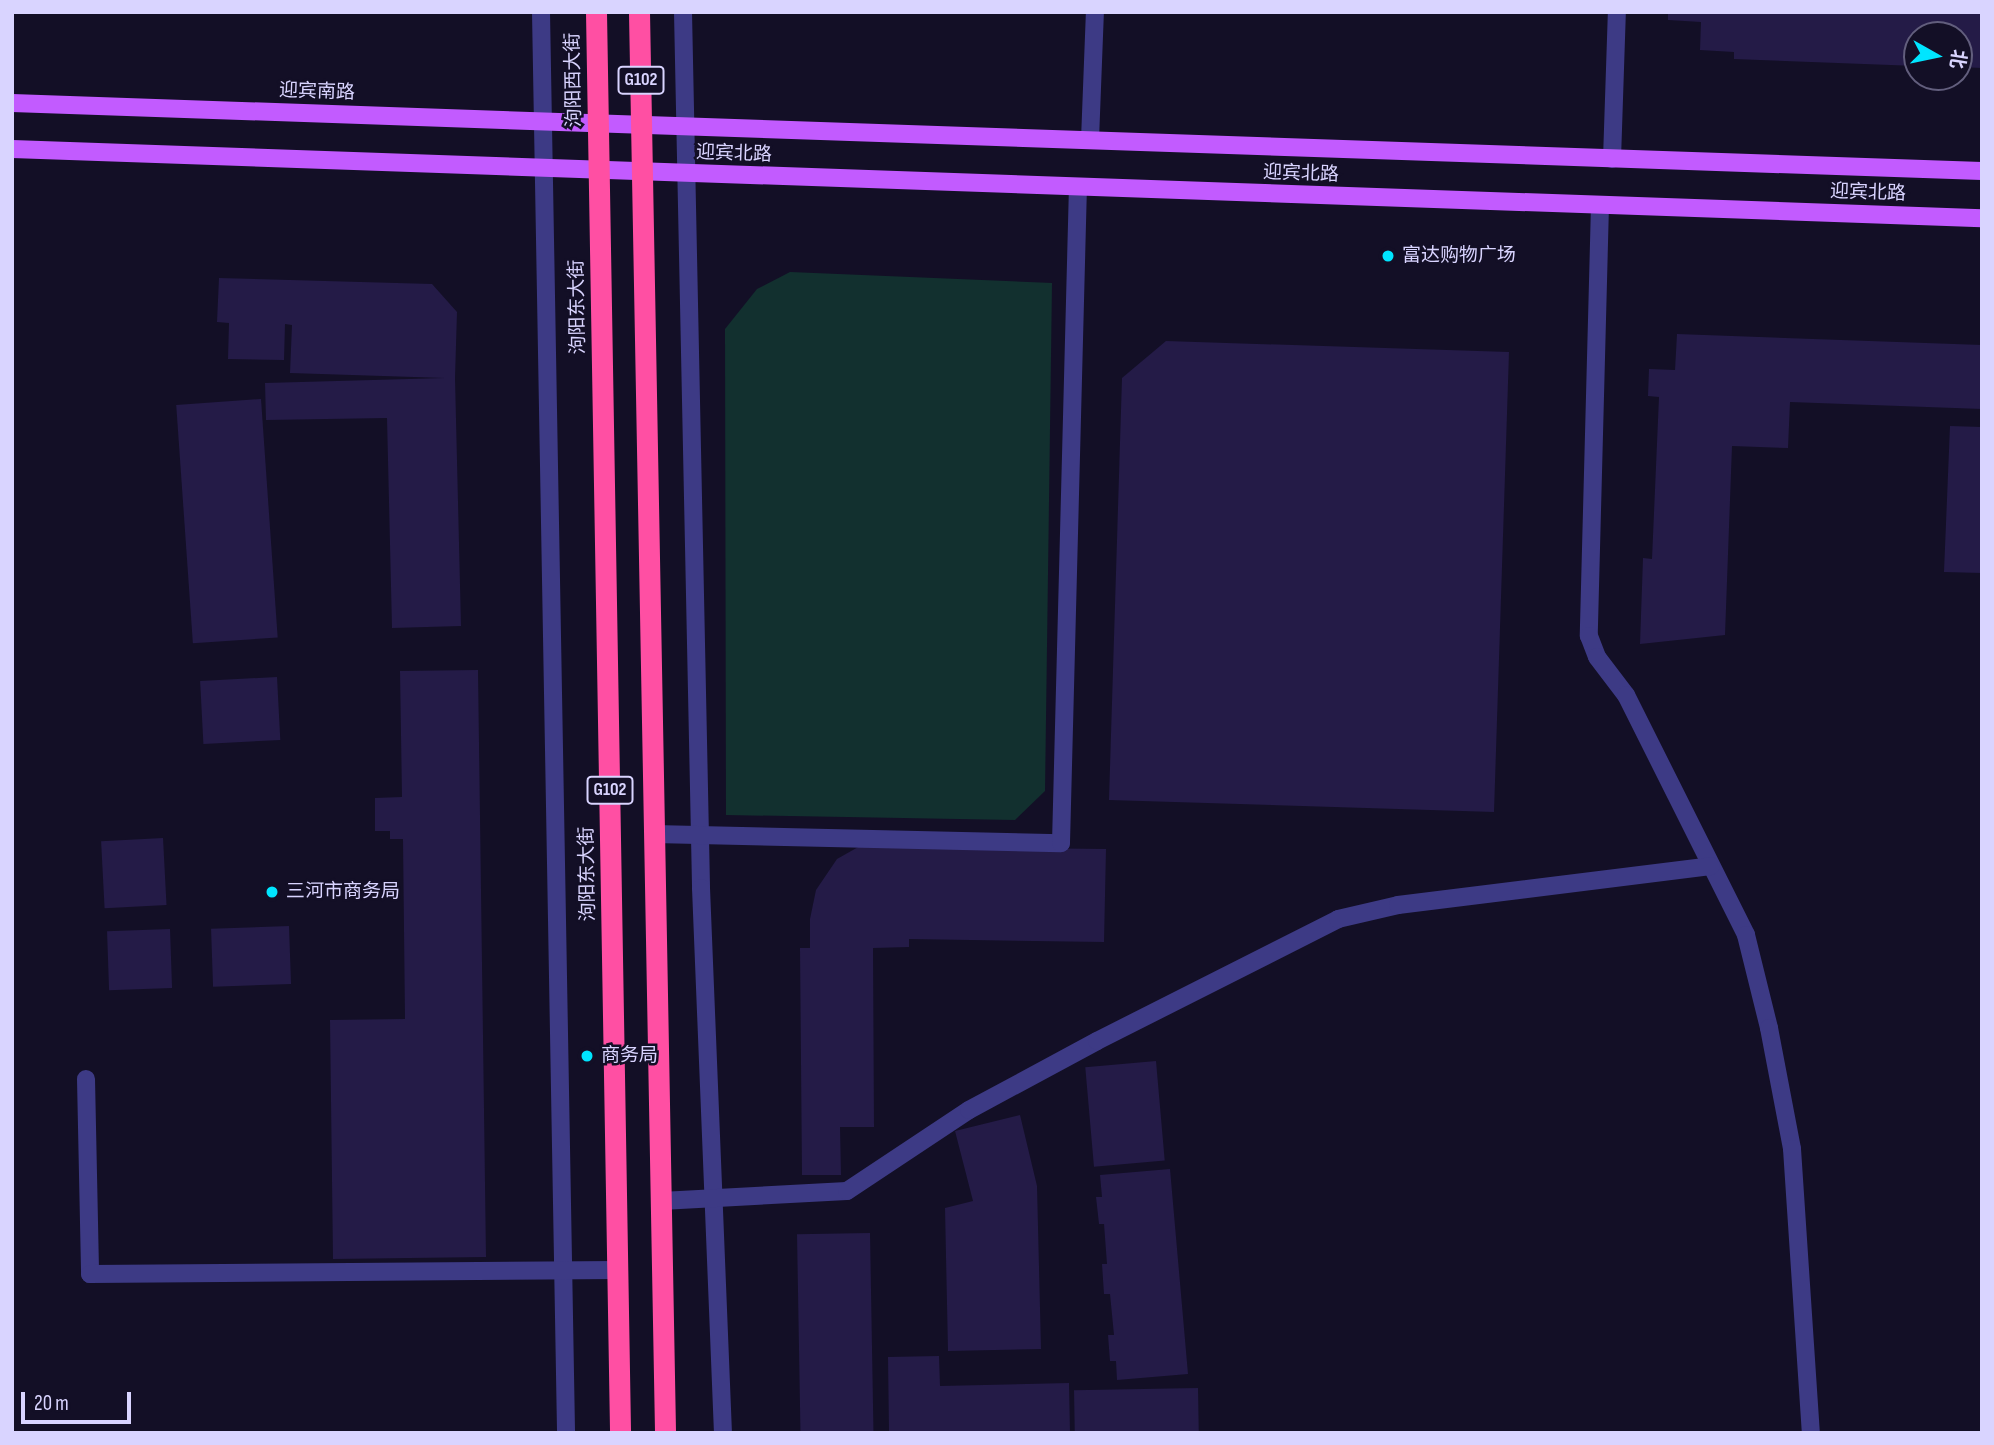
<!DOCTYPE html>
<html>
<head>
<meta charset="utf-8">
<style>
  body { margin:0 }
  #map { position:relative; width:1994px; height:1445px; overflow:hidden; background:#130f26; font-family:"Sofia Sans Condensed","Noto Sans SC",sans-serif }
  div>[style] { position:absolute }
  .green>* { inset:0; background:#12302f }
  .building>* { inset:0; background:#241b47; transform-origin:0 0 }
  .minor>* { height:18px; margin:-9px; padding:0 9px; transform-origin:9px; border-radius:9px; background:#3d3a85 }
  .major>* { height:18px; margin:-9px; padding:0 9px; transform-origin:9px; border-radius:9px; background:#c25bff }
  .highway>* { height:21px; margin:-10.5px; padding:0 10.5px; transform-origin:10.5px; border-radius:10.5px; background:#ff4fa3 }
  .dots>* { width:19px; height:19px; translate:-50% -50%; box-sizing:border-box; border:4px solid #130f26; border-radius:50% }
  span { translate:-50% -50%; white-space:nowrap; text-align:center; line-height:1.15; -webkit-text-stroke:5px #130f26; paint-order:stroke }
  .shield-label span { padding:2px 5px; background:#130f26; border:2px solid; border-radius:5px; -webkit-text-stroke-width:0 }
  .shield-label { font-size:18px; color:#d9d4ff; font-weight:700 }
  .street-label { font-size:19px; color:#d9d4ff }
  .poi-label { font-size:19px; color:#d9d4ff }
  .left { translate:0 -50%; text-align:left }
  .frame { position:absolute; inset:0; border:14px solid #d9d4ff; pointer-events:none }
  .north { position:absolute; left:1903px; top:21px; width:70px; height:70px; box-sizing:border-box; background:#130f26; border:2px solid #625e7d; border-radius:50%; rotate:99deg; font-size:19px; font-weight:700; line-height:28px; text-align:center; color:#d9d4ff }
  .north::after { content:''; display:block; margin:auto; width:24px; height:32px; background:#00e5ff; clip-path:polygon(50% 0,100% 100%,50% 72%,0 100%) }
  .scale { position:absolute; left:21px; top:1392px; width:110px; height:32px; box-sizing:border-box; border:4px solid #d9d4ff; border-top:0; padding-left:9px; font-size:21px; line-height:24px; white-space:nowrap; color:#d9d4ff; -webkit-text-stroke:5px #130f26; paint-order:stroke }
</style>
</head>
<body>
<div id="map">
  <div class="green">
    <div style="clip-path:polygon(790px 272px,1052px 283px,1045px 791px,1015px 820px,726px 815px,725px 329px,757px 289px)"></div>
  </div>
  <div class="building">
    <div style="clip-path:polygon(1668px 12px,1982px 12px,1982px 68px,1959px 67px,1959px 35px,1917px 35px,1917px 66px,1734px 59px,1734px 52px,1700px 50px,1701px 22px,1668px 20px)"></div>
    <div style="clip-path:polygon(219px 278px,432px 284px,457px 312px,455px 378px,461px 626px,392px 628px,387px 418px,266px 420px,265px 383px,445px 378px,290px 373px,292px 325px,285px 324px,284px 360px,228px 359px,229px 323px,217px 322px)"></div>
    <div style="clip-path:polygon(1677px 334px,1982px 345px,1982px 409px,1790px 402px,1788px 448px,1732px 446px,1725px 635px,1640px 644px,1643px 558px,1652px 559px,1659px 397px,1648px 396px,1649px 369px,1675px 370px)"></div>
    <div style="clip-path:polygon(1166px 341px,1509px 352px,1494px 812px,1109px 800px,1122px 378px)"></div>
    <div style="left:261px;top:399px;width:239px;height:85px;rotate:86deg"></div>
    <div style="clip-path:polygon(1950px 426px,1982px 427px,1982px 573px,1944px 572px)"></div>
    <div style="clip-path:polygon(478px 670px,486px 1257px,333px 1259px,330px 1020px,405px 1019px,403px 839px,390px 839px,390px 831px,375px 831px,375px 798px,402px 797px,400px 671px)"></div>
    <div style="left:277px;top:677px;width:63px;height:77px;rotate:87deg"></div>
    <div style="left:163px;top:838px;width:67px;height:62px;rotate:87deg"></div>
    <div style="clip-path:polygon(860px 846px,1106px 849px,1104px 942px,909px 939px,909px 947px,873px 948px,874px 1127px,840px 1127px,841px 1175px,802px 1175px,800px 948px,810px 948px,810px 919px,816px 890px,837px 859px)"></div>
    <div style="left:289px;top:926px;width:58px;height:78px;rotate:88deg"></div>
    <div style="left:170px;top:929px;width:59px;height:63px;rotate:88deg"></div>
    <div style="left:1156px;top:1061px;width:100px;height:71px;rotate:85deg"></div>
    <div style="clip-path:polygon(1020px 1115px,1037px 1186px,1041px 1349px,948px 1351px,945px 1208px,973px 1201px,955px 1131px)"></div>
    <div style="clip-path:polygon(1170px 1169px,1188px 1374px,1117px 1380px,1116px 1361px,1110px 1361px,1108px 1335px,1114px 1335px,1110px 1294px,1104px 1294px,1102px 1264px,1107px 1264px,1104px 1224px,1099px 1224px,1096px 1197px,1102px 1197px,1100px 1175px)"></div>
    <div style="left:870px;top:1233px;width:200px;height:73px;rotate:89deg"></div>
    <div style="clip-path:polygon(939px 1356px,940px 1386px,1069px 1383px,1070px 1433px,889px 1433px,888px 1357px)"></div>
    <div style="left:1198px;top:1388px;width:45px;height:124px;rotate:89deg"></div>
  </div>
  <div class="minor">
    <div style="left:541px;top:12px;width:1421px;rotate:88.99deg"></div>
    <div style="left:683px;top:12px;width:876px;rotate:88.82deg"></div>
    <div style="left:701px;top:888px;width:545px;rotate:87.69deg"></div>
    <div style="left:1090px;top:140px;width:128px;rotate:-87.8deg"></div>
    <div style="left:1612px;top:159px;width:147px;rotate:-88.1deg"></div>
    <div style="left:1600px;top:205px;width:431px;rotate:91.5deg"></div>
    <div style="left:1589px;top:636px;width:22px;rotate:69deg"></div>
    <div style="left:1597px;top:657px;width:48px;rotate:52.7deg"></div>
    <div style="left:1626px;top:695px;width:268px;rotate:63.4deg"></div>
    <div style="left:1746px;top:935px;width:96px;rotate:76.1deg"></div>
    <div style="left:1769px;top:1028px;width:123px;rotate:79.2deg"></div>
    <div style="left:1792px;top:1149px;width:285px;rotate:86.2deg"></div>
    <div style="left:654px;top:834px;width:407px;rotate:1.3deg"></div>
    <div style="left:1061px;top:843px;width:656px;rotate:-88.52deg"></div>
    <div style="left:86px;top:1079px;width:195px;rotate:88.8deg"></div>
    <div style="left:90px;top:1274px;width:528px;rotate:-0.43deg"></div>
    <div style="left:661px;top:1201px;width:186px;rotate:-3.1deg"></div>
    <div style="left:847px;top:1191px;width:146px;rotate:-33.6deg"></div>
    <div style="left:969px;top:1110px;width:145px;rotate:-28.3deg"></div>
    <div style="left:1097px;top:1041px;width:270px;rotate:-26.8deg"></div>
    <div style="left:1338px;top:919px;width:62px;rotate:-13.1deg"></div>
    <div style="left:1398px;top:905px;width:315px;rotate:-7.1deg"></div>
  </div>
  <div class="major">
    <div style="left:12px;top:103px;width:1971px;rotate:1.98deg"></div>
    <div style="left:12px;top:149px;width:1971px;rotate:2.01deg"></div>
  </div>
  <div class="highway">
    <div style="left:596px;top:12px;width:1421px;rotate:89.03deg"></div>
    <div style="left:639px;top:12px;width:1421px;rotate:88.95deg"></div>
  </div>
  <div class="dots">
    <div style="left:1388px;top:256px;background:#00e5ff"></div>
    <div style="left:272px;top:892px;background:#00e5ff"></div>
    <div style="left:587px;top:1056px;background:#00e5ff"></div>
  </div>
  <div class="shield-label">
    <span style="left:641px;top:80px">G102</span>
    <span style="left:610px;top:790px">G102</span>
  </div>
  <div class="street-label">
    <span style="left:574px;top:80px;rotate:-91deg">泃阳西大街</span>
    <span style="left:317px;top:92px;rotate:2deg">迎宾南路</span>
    <span style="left:734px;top:154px;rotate:2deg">迎宾北路</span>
    <span style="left:1301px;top:174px;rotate:2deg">迎宾北路</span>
    <span style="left:1868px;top:193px;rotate:2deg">迎宾北路</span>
    <span style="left:578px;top:307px;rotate:-91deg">泃阳东大街</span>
    <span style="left:588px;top:874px;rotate:-91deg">泃阳东大街</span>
  </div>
  <div class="poi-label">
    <span class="left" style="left:1402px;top:256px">富达购物广场</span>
    <span class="left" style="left:286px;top:892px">三河市商务局</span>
    <span class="left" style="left:601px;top:1056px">商务局</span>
  </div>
  <div class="frame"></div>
  <div class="north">北</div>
  <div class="scale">20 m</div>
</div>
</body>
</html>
